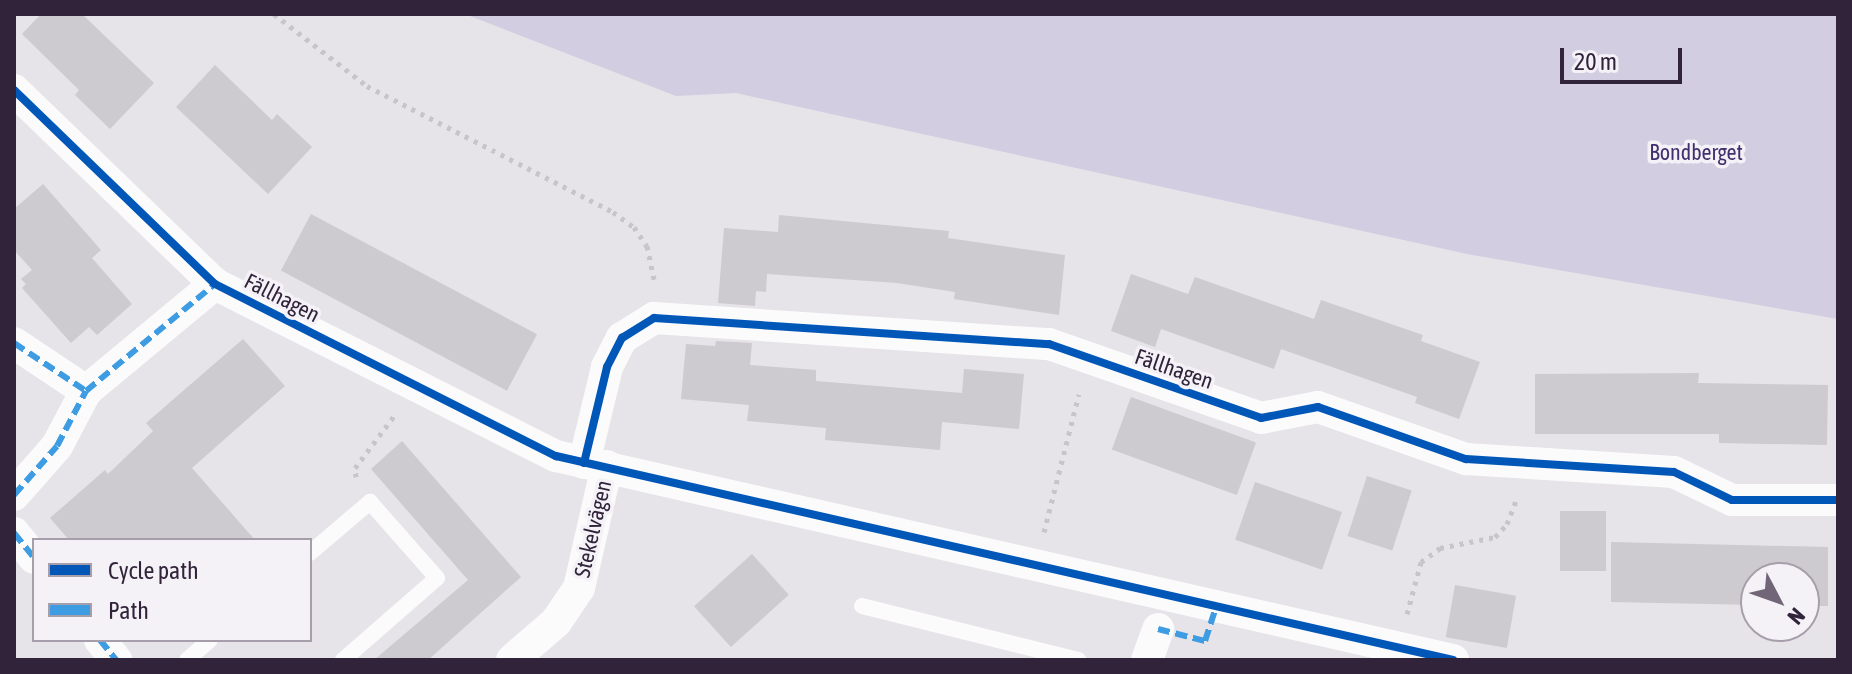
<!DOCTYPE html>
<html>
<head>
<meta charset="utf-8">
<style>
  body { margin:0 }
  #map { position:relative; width:1852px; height:674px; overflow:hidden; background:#e6e3e9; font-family:"Asap Condensed",sans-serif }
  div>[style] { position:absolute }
  .green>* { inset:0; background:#d2cde1 }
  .building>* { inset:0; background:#cdcad0; transform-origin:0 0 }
  .path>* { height:5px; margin-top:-2.5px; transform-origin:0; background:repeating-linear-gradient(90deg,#c7c4cc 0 4px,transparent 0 10px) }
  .service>* { height:16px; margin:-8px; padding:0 8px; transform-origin:8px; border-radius:8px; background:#fbfbfc }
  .minor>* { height:32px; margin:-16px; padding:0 16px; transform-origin:16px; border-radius:16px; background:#fbfbfc }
  .quiet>* { height:6px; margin-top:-3px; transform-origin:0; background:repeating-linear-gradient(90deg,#3e9ce2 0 12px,transparent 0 18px) }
  .cycleway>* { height:8px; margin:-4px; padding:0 4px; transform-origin:4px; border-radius:4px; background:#0057b8 }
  span { translate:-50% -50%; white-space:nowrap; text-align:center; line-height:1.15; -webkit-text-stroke:7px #f4f1f7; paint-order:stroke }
  .park-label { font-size:22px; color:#41306e }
  .street-label { font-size:22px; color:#31233a }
  .frame { position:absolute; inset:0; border:16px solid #31233a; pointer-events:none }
  .legend { position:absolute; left:32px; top:538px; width:280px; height:104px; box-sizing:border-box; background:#f4f1f7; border:2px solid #a69fab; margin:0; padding:10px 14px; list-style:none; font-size:24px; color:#31233a }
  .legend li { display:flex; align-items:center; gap:16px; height:40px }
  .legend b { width:40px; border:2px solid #a69fab }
  .north { position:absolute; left:1740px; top:562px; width:80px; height:80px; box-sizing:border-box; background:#f4f1f7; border:2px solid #a69fab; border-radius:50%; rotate:131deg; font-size:22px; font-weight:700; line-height:32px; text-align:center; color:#31233a }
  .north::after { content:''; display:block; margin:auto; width:28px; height:36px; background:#706677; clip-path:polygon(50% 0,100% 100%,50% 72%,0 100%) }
  .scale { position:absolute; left:1560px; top:48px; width:122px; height:36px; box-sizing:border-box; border:4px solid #31233a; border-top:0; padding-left:10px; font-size:24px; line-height:28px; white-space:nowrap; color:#31233a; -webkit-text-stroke:6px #f4f1f7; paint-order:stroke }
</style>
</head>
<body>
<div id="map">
  <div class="green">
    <div style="clip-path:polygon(465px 14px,1838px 14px,1838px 319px,1467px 254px,736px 93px,676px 96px)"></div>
  </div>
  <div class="building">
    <div style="clip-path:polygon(41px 14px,82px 14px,154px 83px,110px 129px,75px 95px,79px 90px,22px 34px)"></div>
    <div style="clip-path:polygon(215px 65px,272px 120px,277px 114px,312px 147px,268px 194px,176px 107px)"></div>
    <div style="clip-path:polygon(43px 184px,101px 250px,92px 258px,132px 304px,97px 335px,89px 327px,71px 343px,22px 288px,26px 284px,21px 279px,32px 270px,14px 250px,14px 209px)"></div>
    <div style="left:311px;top:214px;width:256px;height:64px;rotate:28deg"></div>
    <div style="clip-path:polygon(779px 215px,949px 231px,948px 238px,1065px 255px,1059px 315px,954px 299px,955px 292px,897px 283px,767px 274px,766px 292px,756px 291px,755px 306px,718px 303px,724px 228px,778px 232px)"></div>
    <div style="clip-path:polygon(1131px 274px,1188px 294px,1195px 277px,1314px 319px,1321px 300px,1423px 335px,1421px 341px,1480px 362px,1459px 419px,1415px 403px,1417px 397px,1281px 349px,1274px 369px,1161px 329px,1155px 347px,1111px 331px)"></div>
    <div style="clip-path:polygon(243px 339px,285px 386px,192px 468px,255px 540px,69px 540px,50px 518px,105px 470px,108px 474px,153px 431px,146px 423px)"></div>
    <div style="clip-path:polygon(716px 341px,752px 343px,750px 365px,816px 370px,816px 381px,962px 393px,964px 369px,1024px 374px,1019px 429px,942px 422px,940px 450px,825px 440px,826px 428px,747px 421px,749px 405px,681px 399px,686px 344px,715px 346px)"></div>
    <div style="clip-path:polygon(1699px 373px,1698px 383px,1828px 385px,1827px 445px,1719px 443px,1719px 434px,1535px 434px,1535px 374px)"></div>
    <div style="left:1131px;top:397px;width:133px;height:56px;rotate:20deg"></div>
    <div style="clip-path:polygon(402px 441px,521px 577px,428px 660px,374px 660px,468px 580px,371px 469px)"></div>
    <div style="left:1367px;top:476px;width:47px;height:63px;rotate:18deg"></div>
    <div style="left:1255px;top:482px;width:92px;height:61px;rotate:19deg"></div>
    <div style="left:1560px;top:511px;width:46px;height:60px"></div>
    <div style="clip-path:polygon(1611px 542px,1828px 547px,1828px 606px,1804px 606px,1804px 578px,1756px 578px,1756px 605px,1611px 602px)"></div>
    <div style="left:752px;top:554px;width:55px;height:78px;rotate:48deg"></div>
    <div style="left:1455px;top:585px;width:62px;height:53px;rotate:10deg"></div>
  </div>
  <div class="path">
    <div style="left:274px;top:14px;width:118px;rotate:37.7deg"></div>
    <div style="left:367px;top:86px;width:276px;rotate:27.1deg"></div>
    <div style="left:613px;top:212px;width:26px;rotate:36deg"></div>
    <div style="left:634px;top:227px;width:23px;rotate:56deg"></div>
    <div style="left:647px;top:246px;width:39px;rotate:78deg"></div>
    <div style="left:356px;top:477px;width:9px;rotate:-96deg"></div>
    <div style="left:355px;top:468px;width:65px;rotate:-53.1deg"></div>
    <div style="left:1044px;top:532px;width:142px;rotate:-75.8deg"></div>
    <div style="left:1407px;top:614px;width:54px;rotate:-74.9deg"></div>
    <div style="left:1421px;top:562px;width:24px;rotate:-36deg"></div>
    <div style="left:1440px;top:548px;width:56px;rotate:-11.3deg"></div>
    <div style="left:1495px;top:537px;width:18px;rotate:-47deg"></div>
    <div style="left:1507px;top:524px;width:30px;rotate:-69deg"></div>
  </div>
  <div class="service">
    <div style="left:310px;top:553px;width:79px;rotate:-40.4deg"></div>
    <div style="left:370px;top:502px;width:101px;rotate:48.6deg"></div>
    <div style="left:437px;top:578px;width:125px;rotate:138.9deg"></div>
    <div style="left:862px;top:606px;width:223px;rotate:14deg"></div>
    <div style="left:187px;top:660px;width:30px;rotate:-41deg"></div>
  </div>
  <div class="minor">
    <div style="left:14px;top:90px;width:279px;rotate:44deg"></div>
    <div style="left:215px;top:284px;width:382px;rotate:26.8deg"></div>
    <div style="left:556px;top:456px;width:920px;rotate:12.81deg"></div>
    <div style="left:14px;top:343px;width:87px;rotate:33.7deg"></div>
    <div style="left:86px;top:391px;width:168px;rotate:-39.7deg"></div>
    <div style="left:584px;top:463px;width:99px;rotate:-76.5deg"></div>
    <div style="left:607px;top:367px;width:33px;rotate:-63deg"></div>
    <div style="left:622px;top:338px;width:38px;rotate:-32deg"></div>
    <div style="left:654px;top:318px;width:396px;rotate:3.8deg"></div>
    <div style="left:1049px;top:344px;width:225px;rotate:19.2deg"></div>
    <div style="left:1261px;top:418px;width:58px;rotate:-10.9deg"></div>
    <div style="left:1318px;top:407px;width:157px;rotate:19.4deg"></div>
    <div style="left:1466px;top:459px;width:208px;rotate:3.6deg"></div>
    <div style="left:1674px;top:472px;width:64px;rotate:25.8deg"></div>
    <div style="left:1732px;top:500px;width:106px"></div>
    <div style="left:14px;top:495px;width:65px;rotate:-48.7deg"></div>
    <div style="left:57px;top:446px;width:62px;rotate:-62.2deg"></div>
    <div style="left:14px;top:533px;width:32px;rotate:51deg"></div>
    <div style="left:100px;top:640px;width:26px;rotate:51deg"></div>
    <div style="left:512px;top:660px;width:58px;rotate:-40.8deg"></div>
    <div style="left:556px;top:622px;width:41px;rotate:-55.9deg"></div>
    <div style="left:579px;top:588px;width:125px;rotate:-77.1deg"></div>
    <div style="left:1147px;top:660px;width:33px;rotate:-70deg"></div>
  </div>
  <div class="quiet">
    <div style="left:14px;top:343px;width:87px;rotate:33.7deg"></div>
    <div style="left:86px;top:391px;width:168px;rotate:-39.7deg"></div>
    <div style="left:14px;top:495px;width:65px;rotate:-48.7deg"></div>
    <div style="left:57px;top:446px;width:62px;rotate:-62.2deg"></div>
    <div style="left:14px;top:533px;width:32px;rotate:51deg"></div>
    <div style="left:1158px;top:629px;width:49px;rotate:14.3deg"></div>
    <div style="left:1205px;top:641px;width:35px;rotate:-72deg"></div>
    <div style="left:100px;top:640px;width:26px;rotate:51deg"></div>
  </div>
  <div class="cycleway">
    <div style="left:14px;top:90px;width:279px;rotate:44deg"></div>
    <div style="left:215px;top:284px;width:382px;rotate:26.8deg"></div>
    <div style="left:556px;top:456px;width:920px;rotate:12.81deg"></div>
    <div style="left:584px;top:463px;width:99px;rotate:-76.5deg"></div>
    <div style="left:607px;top:367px;width:33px;rotate:-63deg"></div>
    <div style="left:622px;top:338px;width:38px;rotate:-32deg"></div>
    <div style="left:654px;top:318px;width:396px;rotate:3.8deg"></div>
    <div style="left:1049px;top:344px;width:225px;rotate:19.2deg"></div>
    <div style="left:1261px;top:418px;width:58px;rotate:-10.9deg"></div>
    <div style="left:1318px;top:407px;width:157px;rotate:19.4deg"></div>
    <div style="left:1466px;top:459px;width:208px;rotate:3.6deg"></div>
    <div style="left:1674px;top:472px;width:64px;rotate:25.8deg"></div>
    <div style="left:1732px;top:500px;width:106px"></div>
  </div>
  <div class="park-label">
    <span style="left:1696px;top:153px">Bondberget</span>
  </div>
  <div class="street-label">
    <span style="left:282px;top:298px;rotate:27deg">Fällhagen</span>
    <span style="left:1174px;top:369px;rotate:19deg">Fällhagen</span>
    <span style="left:593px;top:529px;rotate:-77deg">Stekelvägen</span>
  </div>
  <div class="frame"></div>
  <ul class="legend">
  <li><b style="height:10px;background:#0057b8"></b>Cycle path</li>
  <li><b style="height:10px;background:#3e9ce2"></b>Path</li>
  </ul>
  <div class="north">N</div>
  <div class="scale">20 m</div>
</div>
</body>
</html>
